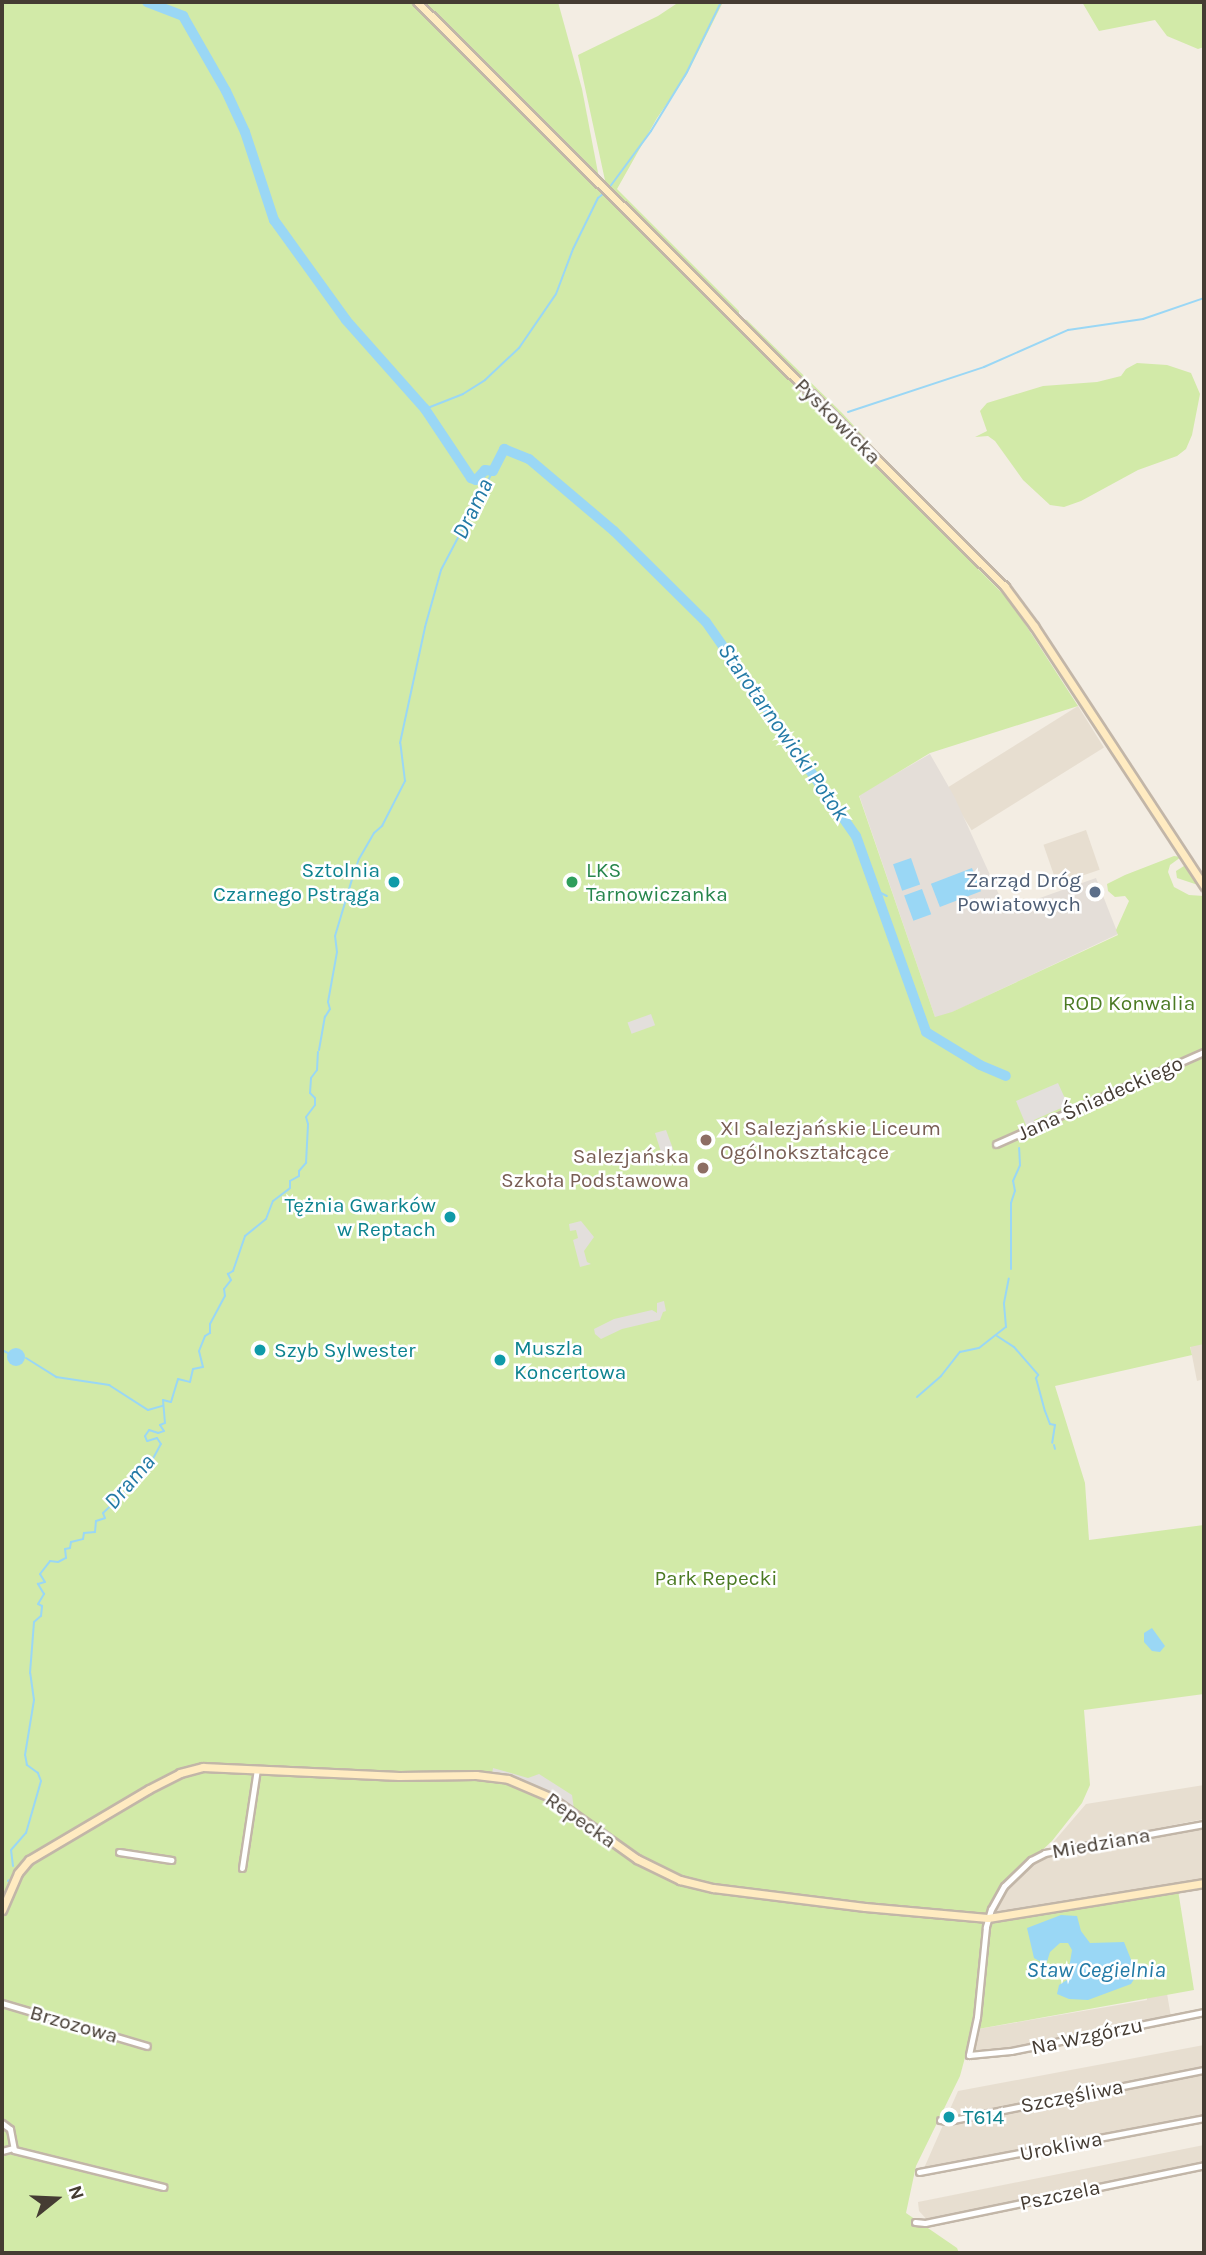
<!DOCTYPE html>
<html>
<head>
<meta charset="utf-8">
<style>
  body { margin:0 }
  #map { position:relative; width:1206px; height:2255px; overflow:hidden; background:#f3ede3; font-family:Karla,sans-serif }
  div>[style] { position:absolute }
  .residential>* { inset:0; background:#e7ded0; transform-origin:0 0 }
  .industrial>* { inset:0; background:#e4ded8 }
  .green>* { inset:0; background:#d2eaa8 }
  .parking>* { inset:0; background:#e3dfdc; transform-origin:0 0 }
  .water>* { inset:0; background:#9ad7f5; transform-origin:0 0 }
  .round { border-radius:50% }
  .stream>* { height:2px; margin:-1px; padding:0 1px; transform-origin:1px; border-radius:1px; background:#9ad7f5 }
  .river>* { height:10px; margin:-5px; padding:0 5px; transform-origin:5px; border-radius:5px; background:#9ad7f5 }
  .roads { filter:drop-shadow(2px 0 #c2b6a8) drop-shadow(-2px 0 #c2b6a8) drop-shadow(0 2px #c2b6a8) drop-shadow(0 -2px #c2b6a8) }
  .street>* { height:5px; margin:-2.5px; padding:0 2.5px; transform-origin:2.5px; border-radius:2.5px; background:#fff }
  .secondary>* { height:7px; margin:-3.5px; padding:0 3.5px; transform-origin:3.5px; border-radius:3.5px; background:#ffebc1 }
  .dots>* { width:19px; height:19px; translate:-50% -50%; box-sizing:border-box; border:4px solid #fff; border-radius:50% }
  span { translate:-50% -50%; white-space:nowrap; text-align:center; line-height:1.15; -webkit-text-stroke:5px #fff; paint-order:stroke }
  .street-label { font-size:21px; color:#453c33 }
  .culture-label { font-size:21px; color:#0d838f }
  .right { translate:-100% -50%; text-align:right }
  .left { translate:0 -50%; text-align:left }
  .leisure-label { font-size:21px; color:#27864d }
  .service-label { font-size:21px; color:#4e5e75 }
  .park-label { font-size:21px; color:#4b7a23 }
  .education-label { font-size:21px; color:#785e54 }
  .water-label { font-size:23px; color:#237aa6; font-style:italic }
  .frame { position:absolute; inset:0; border:4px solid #453c33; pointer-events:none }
  .north { position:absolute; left:21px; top:2164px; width:70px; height:70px; -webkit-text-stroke:5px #fff; paint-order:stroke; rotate:72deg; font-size:19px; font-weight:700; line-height:28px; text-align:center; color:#453c33 }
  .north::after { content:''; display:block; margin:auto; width:24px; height:32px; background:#453c33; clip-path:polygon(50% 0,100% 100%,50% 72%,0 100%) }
</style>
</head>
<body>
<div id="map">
  <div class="residential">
    <div style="left:1078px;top:706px;width:49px;height:156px;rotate:58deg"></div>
    <div style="left:1086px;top:830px;width:42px;height:45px;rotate:71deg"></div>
    <div style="clip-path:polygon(1204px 1307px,1204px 1379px,1197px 1381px,1187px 1330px)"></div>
    <div style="clip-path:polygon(1204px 1785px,1204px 1819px,1055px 1848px,1050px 1846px,1086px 1804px)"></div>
    <div style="clip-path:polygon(1204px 1827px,1204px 1879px,993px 1913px,1006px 1887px,1039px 1858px)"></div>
    <div style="clip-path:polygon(1165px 1982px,1171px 2017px,973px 2054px,978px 2029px,1147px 2000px,1146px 1987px)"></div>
    <div style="clip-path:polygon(1204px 2045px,1204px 2120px,921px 2175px,958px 2091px)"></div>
    <div style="clip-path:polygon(1204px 2145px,1204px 2168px,930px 2223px,919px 2211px,918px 2202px)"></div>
  </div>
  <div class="industrial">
    <div style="clip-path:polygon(930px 754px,954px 796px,1006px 910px,1096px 878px,1118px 934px,936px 1020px,859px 795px)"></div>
  </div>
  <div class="green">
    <div style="clip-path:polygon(2px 2px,413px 2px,1021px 612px,1018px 613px,1078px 706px,930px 753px,859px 796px,935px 1017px,952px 1012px,1118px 935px,1116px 930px,1129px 901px,1125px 896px,1115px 897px,1108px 891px,1107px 884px,1125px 875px,1174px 856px,1181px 857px,1170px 865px,1168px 872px,1174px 887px,1189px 895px,1204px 896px,1204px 1344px,1190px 1347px,1192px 1355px,1055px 1386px,1085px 1483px,1089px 1540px,1204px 1525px,1204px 1694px,1084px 1710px,1090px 1785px,1082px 1803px,1052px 1841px,996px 1894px,984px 1922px,1178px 1890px,1194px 1990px,978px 2029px,978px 2027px,973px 2028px,960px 2076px,916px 2166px,906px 2213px,957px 2248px,959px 2253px,2px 2253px)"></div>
    <div style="clip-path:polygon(421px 2px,558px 2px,582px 89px,599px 178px)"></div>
    <div style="clip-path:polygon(679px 2px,723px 2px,686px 76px,657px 118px,617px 189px,739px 311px,739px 315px,606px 185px,578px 55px,658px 16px)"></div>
    <div style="clip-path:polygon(1082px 2px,1204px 2px,1204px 47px,1198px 49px,1167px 36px,1155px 20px,1099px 31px)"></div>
    <div style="clip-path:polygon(742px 319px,747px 320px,842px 413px,891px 466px,887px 466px)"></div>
    <div style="clip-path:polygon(1137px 363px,1167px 365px,1191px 373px,1200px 394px,1192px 435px,1186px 449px,1177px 456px,1138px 470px,1081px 501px,1064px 507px,1050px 505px,1023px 480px,995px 441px,988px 436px,975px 437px,987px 431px,980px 411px,987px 403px,1043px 386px,1097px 382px,1121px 376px,1126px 369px)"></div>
    <div style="clip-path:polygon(1184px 866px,1188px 867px,1201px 886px,1177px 878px,1176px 871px)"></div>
  </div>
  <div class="parking">
    <div style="left:651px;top:1014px;width:12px;height:25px;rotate:70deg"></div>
    <div style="clip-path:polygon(1058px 1083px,1068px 1105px,1034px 1120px,1036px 1126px,1028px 1130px,1016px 1101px)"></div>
    <div style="clip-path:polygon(666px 1130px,676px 1157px,669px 1161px,661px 1152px,655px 1133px)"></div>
    <div style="clip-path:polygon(581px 1221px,594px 1237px,584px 1251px,587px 1262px,591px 1264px,580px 1267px,573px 1240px,578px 1238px,576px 1230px,570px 1231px,569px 1224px)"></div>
    <div style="clip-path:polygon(664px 1301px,666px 1311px,663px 1312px,660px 1320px,622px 1329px,601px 1339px,595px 1334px,594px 1329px,614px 1319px,652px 1310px,657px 1313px,657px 1303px)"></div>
    <div style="clip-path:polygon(493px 1768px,528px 1778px,539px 1774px,572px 1795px,574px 1809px,549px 1792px,492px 1774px)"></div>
  </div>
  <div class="water">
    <div style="left:911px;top:858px;width:28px;height:19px;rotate:71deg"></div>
    <div style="left:972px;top:868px;width:25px;height:44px;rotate:69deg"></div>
    <div style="left:922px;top:889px;width:27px;height:19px;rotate:70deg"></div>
    <div class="round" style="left:7px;top:1348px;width:18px;height:18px"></div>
    <div style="clip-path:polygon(1152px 1628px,1165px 1646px,1160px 1652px,1152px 1651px,1144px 1642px,1144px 1633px)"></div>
    <div style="clip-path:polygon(1061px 1915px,1077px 1916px,1081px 1931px,1090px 1943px,1124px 1942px,1134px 1967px,1136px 1976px,1131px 1984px,1088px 2000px,1069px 1999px,1057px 1994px,1059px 1985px,1067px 1980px,1072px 1950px,1068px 1943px,1060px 1943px,1050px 1952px,1046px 1965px,1034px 1958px,1027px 1928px)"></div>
  </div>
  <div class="stream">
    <div style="left:609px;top:188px;width:71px;rotate:-53.6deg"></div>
    <div style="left:651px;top:131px;width:69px;rotate:-58.6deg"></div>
    <div style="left:687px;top:72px;width:78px;rotate:-64.1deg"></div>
    <div style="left:425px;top:409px;width:41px;rotate:-21.5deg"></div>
    <div style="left:463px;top:394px;width:26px;rotate:-32deg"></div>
    <div style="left:485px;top:380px;width:47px;rotate:-43.3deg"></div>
    <div style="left:519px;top:348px;width:65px;rotate:-55.6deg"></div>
    <div style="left:556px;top:294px;width:48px;rotate:-69.3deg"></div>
    <div style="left:573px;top:249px;width:57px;rotate:-63.9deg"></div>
    <div style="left:598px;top:198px;width:6px;rotate:-39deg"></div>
    <div style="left:848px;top:412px;width:143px;rotate:-18.3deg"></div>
    <div style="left:984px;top:367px;width:92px;rotate:-23.8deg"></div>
    <div style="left:1068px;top:330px;width:76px;rotate:-8.3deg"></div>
    <div style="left:1143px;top:319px;width:65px;rotate:-19deg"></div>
    <div style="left:877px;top:891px;width:11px;rotate:27deg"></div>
    <div style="left:319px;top:1050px;width:34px;rotate:-80deg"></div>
    <div style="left:325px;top:1017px;width:9px;rotate:-58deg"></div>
    <div style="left:330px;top:1009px;width:7px;rotate:-106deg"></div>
    <div style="left:328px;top:1002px;width:51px;rotate:-79.8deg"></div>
    <div style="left:337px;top:952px;width:16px;rotate:-97deg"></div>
    <div style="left:335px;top:936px;width:63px;rotate:-73.3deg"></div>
    <div style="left:353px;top:876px;width:18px;rotate:-71deg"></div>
    <div style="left:359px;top:859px;width:30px;rotate:-60deg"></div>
    <div style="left:374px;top:833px;width:11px;rotate:-41deg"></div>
    <div style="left:382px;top:826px;width:51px;rotate:-62.9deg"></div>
    <div style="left:405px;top:781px;width:38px;rotate:-97deg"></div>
    <div style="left:400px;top:743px;width:119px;rotate:-77.8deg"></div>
    <div style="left:425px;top:627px;width:59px;rotate:-74.3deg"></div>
    <div style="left:441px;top:570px;width:112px;rotate:-62.3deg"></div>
    <div style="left:1011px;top:1269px;width:66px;rotate:-90deg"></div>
    <div style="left:1011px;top:1203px;width:13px;rotate:-72deg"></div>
    <div style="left:1015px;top:1191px;width:10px;rotate:-101deg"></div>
    <div style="left:1013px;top:1181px;width:17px;rotate:-66deg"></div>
    <div style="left:1020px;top:1165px;width:17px;rotate:-93deg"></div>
    <div style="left:997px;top:1336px;width:20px;rotate:33deg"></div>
    <div style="left:1014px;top:1347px;width:37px;rotate:49deg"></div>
    <div style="left:1038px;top:1375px;width:4px;rotate:124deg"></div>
    <div style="left:1036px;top:1378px;width:34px;rotate:75deg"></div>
    <div style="left:1045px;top:1411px;width:14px;rotate:69deg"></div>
    <div style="left:1050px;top:1424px;width:5px;rotate:11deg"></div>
    <div style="left:1055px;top:1425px;width:18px;rotate:99deg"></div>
    <div style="left:2px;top:1350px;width:9px;rotate:27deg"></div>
    <div style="left:26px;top:1358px;width:36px;rotate:32deg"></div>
    <div style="left:56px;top:1377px;width:54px;rotate:8.6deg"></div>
    <div style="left:109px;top:1385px;width:46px;rotate:32.7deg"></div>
    <div style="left:148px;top:1410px;width:15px;rotate:-16deg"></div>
    <div style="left:917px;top:1397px;width:32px;rotate:-41deg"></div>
    <div style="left:941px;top:1376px;width:31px;rotate:-52deg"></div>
    <div style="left:960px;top:1352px;width:19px;rotate:-12deg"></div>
    <div style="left:979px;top:1348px;width:34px;rotate:-38deg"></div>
    <div style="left:1006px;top:1327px;width:24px;rotate:-95deg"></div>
    <div style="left:1004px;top:1303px;width:25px;rotate:-79deg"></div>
    <div style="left:1054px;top:1445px;width:4px;rotate:76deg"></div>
    <div style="left:13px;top:1866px;width:16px;rotate:-97deg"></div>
    <div style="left:11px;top:1850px;width:23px;rotate:-49deg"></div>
    <div style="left:26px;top:1833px;width:54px;rotate:-73.9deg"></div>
    <div style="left:41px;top:1781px;width:9px;rotate:-111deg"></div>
    <div style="left:38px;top:1773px;width:14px;rotate:-144deg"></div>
    <div style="left:27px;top:1765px;width:10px;rotate:-101deg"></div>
    <div style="left:25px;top:1755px;width:56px;rotate:-80.7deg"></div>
    <div style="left:34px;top:1700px;width:27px;rotate:-98deg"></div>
    <div style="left:30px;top:1673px;width:51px;rotate:-85.5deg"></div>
    <div style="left:34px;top:1622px;width:9px;rotate:-41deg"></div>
    <div style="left:41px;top:1616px;width:10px;rotate:-84deg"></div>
    <div style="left:42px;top:1606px;width:4px;rotate:-153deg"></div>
    <div style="left:38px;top:1604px;width:12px;rotate:-59deg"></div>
    <div style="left:44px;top:1594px;width:12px;rotate:-121deg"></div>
    <div style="left:38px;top:1584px;width:7px;rotate:-16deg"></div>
    <div style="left:45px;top:1582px;width:9px;rotate:-122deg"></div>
    <div style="left:40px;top:1574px;width:16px;rotate:-52deg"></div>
    <div style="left:50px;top:1561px;width:8px;rotate:7deg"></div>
    <div style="left:58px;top:1562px;width:9px;rotate:-27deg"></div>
    <div style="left:66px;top:1558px;width:9px;rotate:-96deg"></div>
    <div style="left:65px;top:1549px;width:5px;rotate:-11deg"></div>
    <div style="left:70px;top:1548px;width:6px;rotate:-81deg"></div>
    <div style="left:71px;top:1542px;width:12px;rotate:-14deg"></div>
    <div style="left:83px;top:1539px;width:6px;rotate:-81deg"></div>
    <div style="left:84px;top:1533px;width:11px;rotate:-5deg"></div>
    <div style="left:95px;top:1532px;width:11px;rotate:-85deg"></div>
    <div style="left:96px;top:1521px;width:9px;rotate:-18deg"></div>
    <div style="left:105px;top:1518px;width:5px;rotate:-112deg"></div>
    <div style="left:103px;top:1513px;width:35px;rotate:-43deg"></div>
    <div style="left:129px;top:1489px;width:15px;rotate:-70deg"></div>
    <div style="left:134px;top:1475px;width:9px;rotate:-49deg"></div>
    <div style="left:140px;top:1468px;width:8px"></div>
    <div style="left:148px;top:1468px;width:27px;rotate:-62deg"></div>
    <div style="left:161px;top:1444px;width:7px;rotate:-124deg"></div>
    <div style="left:157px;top:1438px;width:10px;rotate:163deg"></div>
    <div style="left:147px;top:1441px;width:5px;rotate:-112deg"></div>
    <div style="left:145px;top:1436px;width:7px;rotate:-56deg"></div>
    <div style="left:149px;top:1430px;width:9px;rotate:18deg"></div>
    <div style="left:158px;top:1433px;width:6px;rotate:-18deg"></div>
    <div style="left:164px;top:1431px;width:7px;rotate:-124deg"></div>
    <div style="left:160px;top:1425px;width:5px;rotate:-22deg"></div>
    <div style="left:165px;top:1423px;width:23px;rotate:-95deg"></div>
    <div style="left:163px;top:1400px;width:8px;rotate:14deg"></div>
    <div style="left:171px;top:1402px;width:24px;rotate:-73deg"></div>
    <div style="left:178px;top:1379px;width:12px;rotate:14deg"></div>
    <div style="left:190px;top:1382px;width:13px;rotate:-77deg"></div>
    <div style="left:193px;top:1369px;width:10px;rotate:-11deg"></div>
    <div style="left:203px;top:1367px;width:16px;rotate:-104deg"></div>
    <div style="left:199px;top:1351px;width:16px;rotate:-68deg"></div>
    <div style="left:205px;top:1336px;width:6px;rotate:-31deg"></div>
    <div style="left:210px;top:1333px;width:9px;rotate:-90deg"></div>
    <div style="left:210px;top:1324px;width:32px;rotate:-62deg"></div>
    <div style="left:225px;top:1296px;width:7px;rotate:-98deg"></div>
    <div style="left:224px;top:1289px;width:11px;rotate:-52deg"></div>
    <div style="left:231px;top:1280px;width:7px;rotate:-117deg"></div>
    <div style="left:228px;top:1274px;width:6px;rotate:-31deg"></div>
    <div style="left:233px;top:1271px;width:37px;rotate:-71deg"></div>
    <div style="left:245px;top:1236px;width:27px;rotate:-39deg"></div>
    <div style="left:266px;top:1219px;width:19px;rotate:-69deg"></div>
    <div style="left:273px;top:1201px;width:21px;rotate:-37deg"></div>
    <div style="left:290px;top:1188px;width:7px;rotate:-90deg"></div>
    <div style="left:290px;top:1181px;width:10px;rotate:-29deg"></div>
    <div style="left:299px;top:1176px;width:5px;rotate:-90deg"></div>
    <div style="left:299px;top:1171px;width:11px;rotate:-49deg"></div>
    <div style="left:306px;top:1163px;width:39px;rotate:-87deg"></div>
    <div style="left:308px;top:1124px;width:7px;rotate:-106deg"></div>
    <div style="left:306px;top:1117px;width:15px;rotate:-53deg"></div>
    <div style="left:315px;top:1105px;width:7px;rotate:-90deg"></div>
    <div style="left:315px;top:1098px;width:7px;rotate:-135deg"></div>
    <div style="left:310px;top:1093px;width:15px;rotate:-86deg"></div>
    <div style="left:311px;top:1078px;width:10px;rotate:-53deg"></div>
    <div style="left:317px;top:1070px;width:18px;rotate:-87deg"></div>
    <div style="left:8px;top:1881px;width:1px;rotate:-45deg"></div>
  </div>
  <div class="river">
    <div style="left:147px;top:2px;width:39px;rotate:21deg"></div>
    <div style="left:183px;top:16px;width:86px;rotate:60.2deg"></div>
    <div style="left:226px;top:91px;width:45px;rotate:65.1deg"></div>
    <div style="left:245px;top:132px;width:93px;rotate:71.8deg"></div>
    <div style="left:274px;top:220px;width:123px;rotate:54.2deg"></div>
    <div style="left:346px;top:320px;width:119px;rotate:48.4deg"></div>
    <div style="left:425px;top:409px;width:83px;rotate:56.3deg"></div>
    <div style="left:471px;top:478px;width:5px;rotate:22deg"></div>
    <div style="left:476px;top:480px;width:13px;rotate:-48deg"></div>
    <div style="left:485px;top:470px;width:8px;rotate:7deg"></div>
    <div style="left:493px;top:471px;width:25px;rotate:-63deg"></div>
    <div style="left:504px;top:449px;width:27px;rotate:22deg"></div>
    <div style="left:529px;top:459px;width:111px;rotate:40.3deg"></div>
    <div style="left:614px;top:531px;width:129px;rotate:44.7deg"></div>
    <div style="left:706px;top:622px;width:261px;rotate:55deg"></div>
    <div style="left:856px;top:836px;width:208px;rotate:70.3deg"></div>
    <div style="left:926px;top:1032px;width:63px;rotate:31.4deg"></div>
    <div style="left:980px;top:1065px;width:28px;rotate:23deg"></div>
  </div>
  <div class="roads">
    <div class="street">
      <div style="left:996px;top:1144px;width:227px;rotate:-23.9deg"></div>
      <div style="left:1204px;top:1824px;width:162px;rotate:169.7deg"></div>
      <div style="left:1045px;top:1853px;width:16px;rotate:153deg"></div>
      <div style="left:1031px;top:1860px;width:37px;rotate:136deg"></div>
      <div style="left:1004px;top:1886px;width:26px;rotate:119deg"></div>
      <div style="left:991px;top:1909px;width:19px;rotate:106deg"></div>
      <div style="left:986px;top:1927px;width:90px;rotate:95.7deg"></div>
      <div style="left:977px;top:2017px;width:39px;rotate:102deg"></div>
      <div style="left:969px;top:2055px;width:42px;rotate:-5.4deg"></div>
      <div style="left:1011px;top:2051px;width:197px;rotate:-11.4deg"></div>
      <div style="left:119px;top:1852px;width:53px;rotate:8.7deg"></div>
      <div style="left:242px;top:1868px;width:100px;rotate:-81.4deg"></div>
      <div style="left:2px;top:2003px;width:151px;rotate:16.5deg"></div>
      <div style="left:940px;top:2120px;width:8px;rotate:7deg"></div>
      <div style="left:948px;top:2121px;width:261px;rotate:-11.3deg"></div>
      <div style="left:2px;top:2123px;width:10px;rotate:37deg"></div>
      <div style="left:10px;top:2129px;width:21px;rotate:79deg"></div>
      <div style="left:14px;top:2150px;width:154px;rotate:13.9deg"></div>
      <div style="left:2px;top:2151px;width:11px;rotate:-15deg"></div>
      <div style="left:919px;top:2172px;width:290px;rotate:-10.7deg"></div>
      <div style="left:915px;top:2222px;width:10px;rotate:6deg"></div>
      <div style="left:925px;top:2223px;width:285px;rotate:-11.7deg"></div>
    </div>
    <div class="secondary">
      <div style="left:417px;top:2px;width:829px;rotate:44.85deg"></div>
      <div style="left:1005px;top:587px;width:49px;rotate:53.4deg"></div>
      <div style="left:1034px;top:626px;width:311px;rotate:56.8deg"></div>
      <div style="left:2px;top:1910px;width:40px;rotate:-66.6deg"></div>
      <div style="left:18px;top:1873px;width:17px;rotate:-50deg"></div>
      <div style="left:29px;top:1860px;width:139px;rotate:-30.6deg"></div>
      <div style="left:149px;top:1789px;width:35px;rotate:-27deg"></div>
      <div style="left:180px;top:1773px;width:24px;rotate:-15deg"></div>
      <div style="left:203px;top:1767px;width:196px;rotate:2.6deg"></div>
      <div style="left:399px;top:1776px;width:77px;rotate:-0.7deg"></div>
      <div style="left:476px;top:1775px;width:32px;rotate:7deg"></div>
      <div style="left:508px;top:1779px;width:46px;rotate:23.2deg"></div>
      <div style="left:550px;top:1797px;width:107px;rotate:35.5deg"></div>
      <div style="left:637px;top:1859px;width:48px;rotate:26deg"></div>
      <div style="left:680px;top:1880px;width:34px;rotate:14deg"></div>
      <div style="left:713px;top:1888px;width:153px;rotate:7.1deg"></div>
      <div style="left:865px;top:1907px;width:123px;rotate:5.1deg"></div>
      <div style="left:988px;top:1918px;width:219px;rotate:-9.2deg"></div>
    </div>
  </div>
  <div class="dots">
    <div style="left:394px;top:882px;background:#0f9aa8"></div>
    <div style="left:572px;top:882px;background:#2e9e5b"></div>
    <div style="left:1095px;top:892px;background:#5c6f8a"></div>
    <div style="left:706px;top:1140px;background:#8d6e63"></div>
    <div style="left:703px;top:1168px;background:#8d6e63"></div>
    <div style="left:450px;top:1217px;background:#0f9aa8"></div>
    <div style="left:260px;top:1350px;background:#0f9aa8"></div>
    <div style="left:500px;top:1360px;background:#0f9aa8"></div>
    <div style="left:949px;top:2117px;background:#0f9aa8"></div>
  </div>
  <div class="street-label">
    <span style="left:838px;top:421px;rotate:45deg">Pyskowicka</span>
    <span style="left:1100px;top:1098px;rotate:-24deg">Jana Śniadeckiego</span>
    <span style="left:581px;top:1820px;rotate:35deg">Repecka</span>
    <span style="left:1101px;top:1843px;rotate:-10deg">Miedziana</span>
    <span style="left:74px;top:2024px;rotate:16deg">Brzozowa</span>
    <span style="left:1087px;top:2036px;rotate:-12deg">Na Wzgórzu</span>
    <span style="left:1072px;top:2096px;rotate:-11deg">Szczęśliwa</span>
    <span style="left:1061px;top:2146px;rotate:-11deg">Urokliwa</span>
    <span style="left:1060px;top:2195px;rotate:-12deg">Pszczela</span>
  </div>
  <div class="culture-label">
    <span class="right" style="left:380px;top:882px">Sztolnia<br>Czarnego Pstrąga</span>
    <span class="right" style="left:436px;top:1217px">Tężnia Gwarków<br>w Reptach</span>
    <span class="left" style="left:514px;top:1360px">Muszla<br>Koncertowa</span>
    <span class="left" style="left:274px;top:1350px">Szyb Sylwester</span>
    <span class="left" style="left:963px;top:2117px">T614</span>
  </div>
  <div class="leisure-label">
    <span class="left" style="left:586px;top:882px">LKS<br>Tarnowiczanka</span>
  </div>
  <div class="service-label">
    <span class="right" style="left:1081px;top:892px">Zarząd Dróg<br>Powiatowych</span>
  </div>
  <div class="park-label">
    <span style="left:1129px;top:1003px">ROD Konwalia</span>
    <span style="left:716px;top:1578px">Park Repecki</span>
  </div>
  <div class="education-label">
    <span class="left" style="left:720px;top:1140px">XI Salezjańskie Liceum<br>Ogólnokształcące</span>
    <span class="right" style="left:689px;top:1168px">Salezjańska<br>Szkoła Podstawowa</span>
  </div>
  <div class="water-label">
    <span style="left:473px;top:509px;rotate:-64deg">Drama</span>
    <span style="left:783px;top:732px;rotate:55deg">Starotarnowicki Potok</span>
    <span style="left:130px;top:1482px;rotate:-49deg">Drama</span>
    <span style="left:1096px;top:1970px">Staw Cegielnia</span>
  </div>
  <div class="frame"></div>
  <div class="north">N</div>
</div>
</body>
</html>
